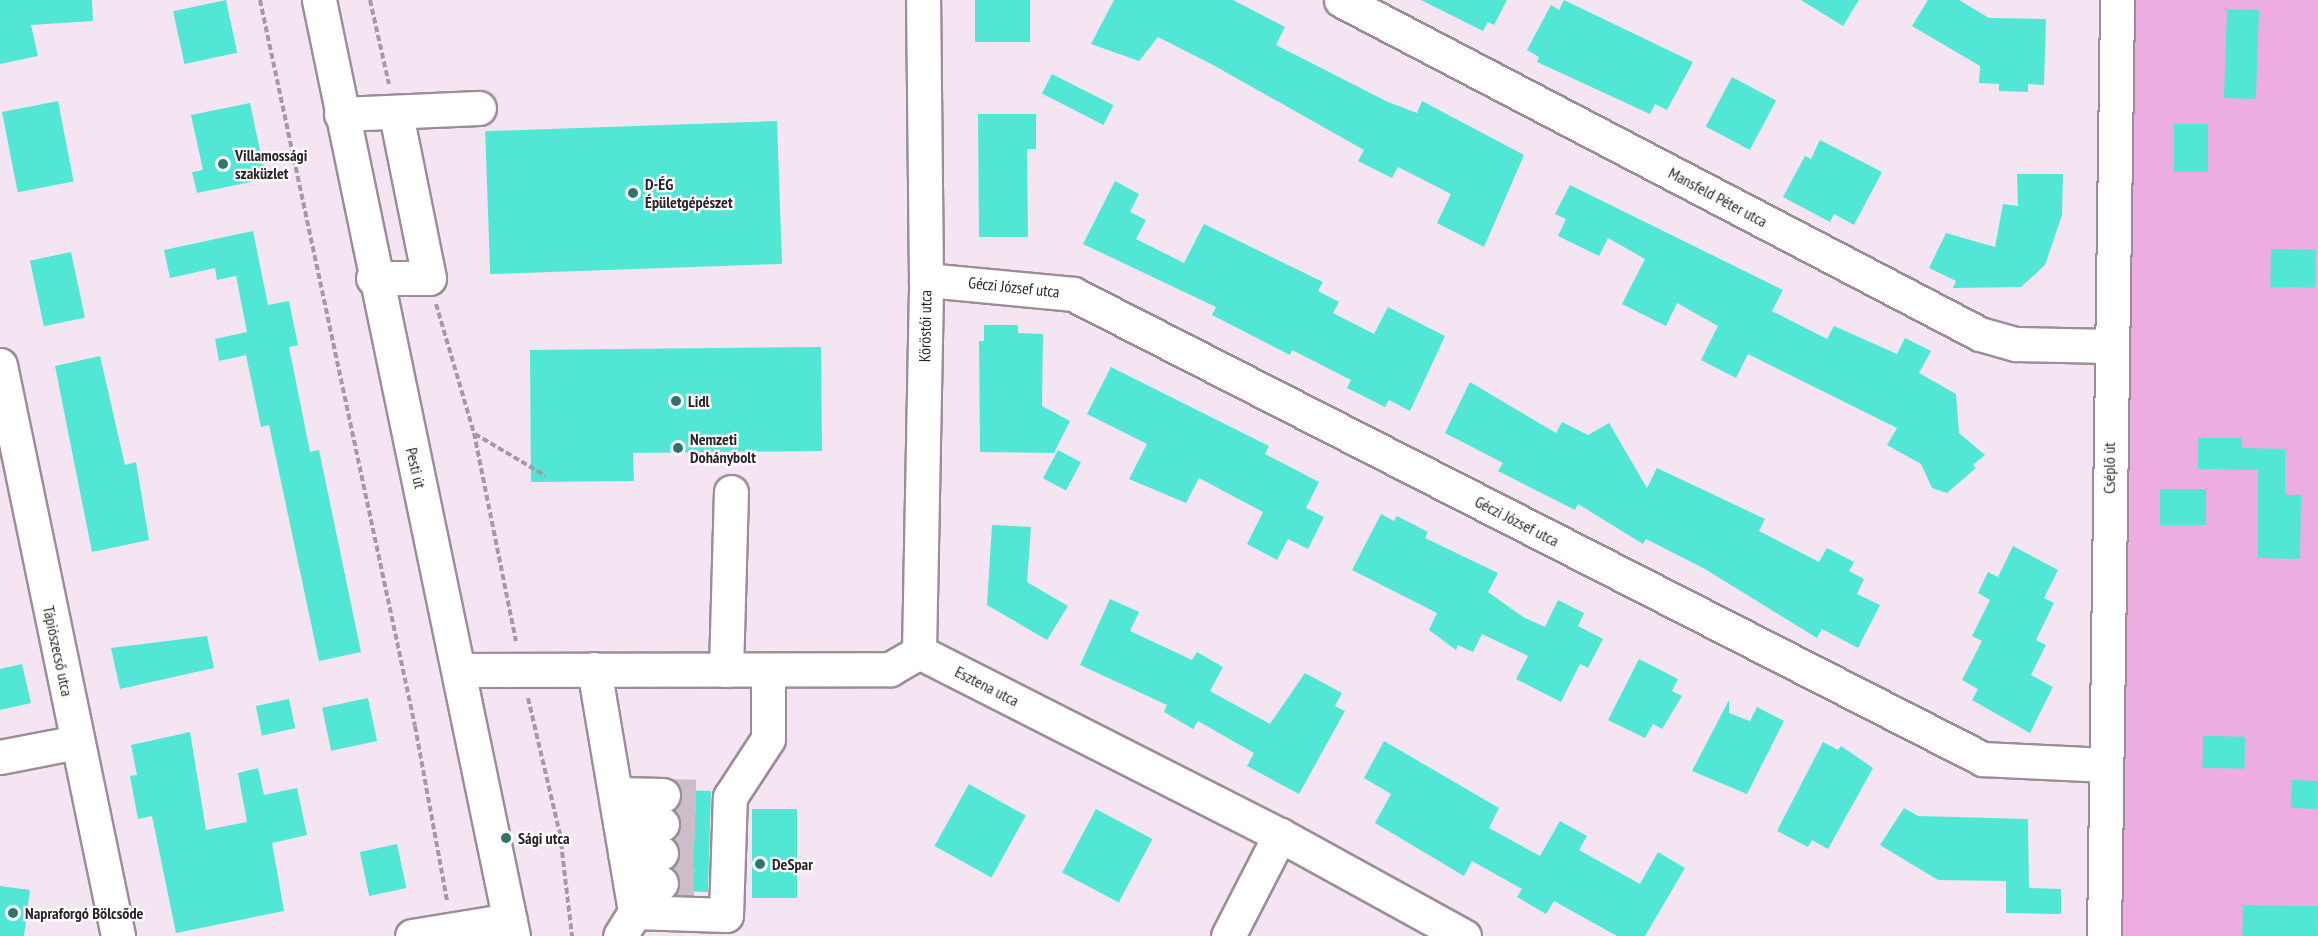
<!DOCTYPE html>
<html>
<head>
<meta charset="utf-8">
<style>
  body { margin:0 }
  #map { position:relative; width:2318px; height:936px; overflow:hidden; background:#f5e4f1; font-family:"PT Sans Narrow",sans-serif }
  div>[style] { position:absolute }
  .green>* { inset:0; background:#eeade1; transform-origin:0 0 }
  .building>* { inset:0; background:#51e7d4; transform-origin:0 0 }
  .minor-tunnel>* { height:33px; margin-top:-16.5px; transform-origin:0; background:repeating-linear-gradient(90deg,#ccbec9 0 33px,transparent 0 49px) }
  .path>* { height:4px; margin-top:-2px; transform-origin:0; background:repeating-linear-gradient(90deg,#a699a3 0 6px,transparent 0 9px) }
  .roads { filter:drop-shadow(2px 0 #9c8d99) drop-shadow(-2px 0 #9c8d99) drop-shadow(0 2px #9c8d99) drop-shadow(0 -2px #9c8d99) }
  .minor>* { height:33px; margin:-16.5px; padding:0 16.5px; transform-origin:16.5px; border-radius:16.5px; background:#fff }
  .major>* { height:33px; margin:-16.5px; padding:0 16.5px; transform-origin:16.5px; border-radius:16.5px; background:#fff }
  .dots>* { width:16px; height:16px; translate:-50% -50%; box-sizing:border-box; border:3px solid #fff; border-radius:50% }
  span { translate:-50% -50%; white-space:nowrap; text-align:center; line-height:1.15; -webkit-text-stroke:4.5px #fff; paint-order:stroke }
  .poi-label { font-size:16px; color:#2a2428; font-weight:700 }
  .left { translate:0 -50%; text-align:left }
  .street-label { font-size:16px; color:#2a2428 }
</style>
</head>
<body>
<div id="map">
  <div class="green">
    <div style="left:2117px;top:0;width:201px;height:936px"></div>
  </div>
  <div class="building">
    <div style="clip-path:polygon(0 0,92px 0,93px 21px,31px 25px,38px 56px,0 64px)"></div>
    <div style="left:226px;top:0;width:54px;height:54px;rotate:78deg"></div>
    <div style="left:975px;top:0;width:55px;height:42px"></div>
    <div style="clip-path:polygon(1114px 0,1233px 0,1285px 27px,1276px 45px,1388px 102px,1417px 113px,1422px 101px,1524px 155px,1484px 247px,1437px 223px,1451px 194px,1398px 167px,1392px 178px,1358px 161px,1364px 150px,1213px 65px,1158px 37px,1139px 61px,1091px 44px)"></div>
    <div style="clip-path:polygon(1421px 0,1507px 0,1494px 25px,1488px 22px,1483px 31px)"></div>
    <div style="clip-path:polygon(1564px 0,1693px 62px,1667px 110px,1655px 104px,1650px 114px,1537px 62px,1539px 57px,1527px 50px,1551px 5px,1559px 10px)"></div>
    <div style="clip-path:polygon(1801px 0,1859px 0,1843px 26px)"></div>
    <div style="clip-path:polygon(1928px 0,1959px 0,1989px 18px,2046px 19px,2044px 85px,2028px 84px,2028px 92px,1999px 91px,1999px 84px,1979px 83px,1980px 66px,1912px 26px)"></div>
    <div style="left:2227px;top:9px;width:32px;height:89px;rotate:2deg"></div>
    <div style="left:1052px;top:74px;width:69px;height:22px;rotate:27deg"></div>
    <div style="left:1732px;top:77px;width:50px;height:56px;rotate:28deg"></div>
    <div style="left:58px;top:101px;width:82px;height:57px;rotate:79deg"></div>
    <div style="clip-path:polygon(250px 103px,266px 179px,197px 193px,192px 172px,203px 170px,191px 115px)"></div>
    <div style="clip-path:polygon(978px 114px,1036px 114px,1036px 149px,1027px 149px,1028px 237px,979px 237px)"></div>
    <div style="left:777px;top:121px;width:143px;height:292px;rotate:88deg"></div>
    <div style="left:2174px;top:124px;width:34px;height:48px"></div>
    <div style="clip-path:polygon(1820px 140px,1882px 172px,1854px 225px,1834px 214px,1830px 222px,1783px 197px,1805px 156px,1811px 159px)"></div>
    <div style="clip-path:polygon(2017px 174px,2063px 174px,2062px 215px,2045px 265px,2021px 287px,1953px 288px,1956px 281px,1929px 268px,1946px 233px,1995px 247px,2003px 204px,2018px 206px)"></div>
    <div style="clip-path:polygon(1115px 181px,1139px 194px,1130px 212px,1146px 220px,1136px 239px,1184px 263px,1204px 224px,1323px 282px,1318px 291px,1339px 302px,1333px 313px,1374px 334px,1388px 307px,1445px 336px,1410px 411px,1389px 400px,1385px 407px,1347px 388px,1351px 380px,1292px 350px,1290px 355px,1212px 315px,1216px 307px,1083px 244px)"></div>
    <div style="clip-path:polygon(1570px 185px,1783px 290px,1772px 311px,1827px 339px,1834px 326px,1897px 354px,1905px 338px,1931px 351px,1919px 373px,1956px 394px,1959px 433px,1985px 455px,1973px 465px,1976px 468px,1947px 493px,1932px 488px,1921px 464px,1887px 445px,1897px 428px,1748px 354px,1736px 378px,1701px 360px,1718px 326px,1677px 303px,1666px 326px,1622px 304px,1645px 259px,1608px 238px,1599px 256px,1558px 236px,1566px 219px,1555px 214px)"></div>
    <div style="clip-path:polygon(253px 231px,268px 305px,289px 301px,298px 345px,289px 347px,310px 452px,319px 450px,361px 652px,319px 661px,269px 425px,261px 427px,246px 355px,219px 361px,215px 339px,247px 332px,236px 276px,217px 280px,215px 268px,170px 278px,164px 250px)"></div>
    <div style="left:2271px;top:249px;width:45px;height:38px;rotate:1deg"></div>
    <div style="left:71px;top:252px;width:67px;height:42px;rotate:78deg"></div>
    <div style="clip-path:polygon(984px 325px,1018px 325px,1018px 333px,1043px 334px,1042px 406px,1070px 421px,1054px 453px,980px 452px,979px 341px,984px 341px)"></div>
    <div style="clip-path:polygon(821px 347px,822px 451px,633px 453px,634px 481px,531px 482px,530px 350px)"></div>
    <div style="clip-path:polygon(100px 356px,125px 465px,136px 462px,149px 540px,92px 552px,55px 366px)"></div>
    <div style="clip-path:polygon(1111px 367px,1269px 446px,1265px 454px,1319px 482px,1306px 508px,1324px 517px,1308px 549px,1288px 539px,1277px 560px,1247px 544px,1263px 512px,1199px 478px,1186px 503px,1129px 479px,1147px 444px,1087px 414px)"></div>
    <div style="clip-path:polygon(1470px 382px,1556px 433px,1562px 422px,1588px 435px,1609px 423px,1647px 488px,1657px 468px,1765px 519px,1759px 531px,1819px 562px,1827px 548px,1854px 562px,1849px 571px,1864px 579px,1857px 594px,1880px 605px,1858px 648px,1822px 629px,1817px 638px,1705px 569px,1646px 539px,1643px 544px,1578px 504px,1575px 510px,1498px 471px,1503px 463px,1445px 433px)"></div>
    <div style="clip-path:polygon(2198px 438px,2242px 438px,2242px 448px,2285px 449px,2285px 495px,2301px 495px,2300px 559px,2258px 558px,2258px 470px,2198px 469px)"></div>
    <div style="left:1058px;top:450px;width:26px;height:32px;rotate:28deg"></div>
    <div style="left:2160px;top:489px;width:46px;height:36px"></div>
    <div style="clip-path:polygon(1381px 514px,1394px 521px,1397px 516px,1428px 532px,1425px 538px,1498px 573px,1488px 592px,1523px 617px,1545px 627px,1558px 600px,1584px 613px,1578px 626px,1603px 639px,1588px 668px,1580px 664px,1561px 702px,1516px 679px,1528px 656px,1482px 634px,1473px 652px,1458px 645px,1456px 650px,1429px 630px,1437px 613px,1352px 570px)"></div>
    <div style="clip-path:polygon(992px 525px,1031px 527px,1027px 582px,1068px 606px,1047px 640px,987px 605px)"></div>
    <div style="clip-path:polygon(2013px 546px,2058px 570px,2044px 598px,2054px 603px,2036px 640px,2046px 645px,2031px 675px,2053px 687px,2030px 733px,1972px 700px,1978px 689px,1962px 680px,1982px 641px,1972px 636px,1990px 600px,1978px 593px,1988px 572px,1998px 577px)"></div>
    <div style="clip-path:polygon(1110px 599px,1139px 612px,1130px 631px,1192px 660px,1197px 652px,1223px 667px,1210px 691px,1270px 724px,1305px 673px,1342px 693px,1335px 706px,1345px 711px,1299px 794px,1247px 766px,1254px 753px,1198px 721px,1193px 729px,1164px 712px,1167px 705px,1080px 665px)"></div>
    <div style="clip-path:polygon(207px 636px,214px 668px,120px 689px,111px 648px)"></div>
    <div style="clip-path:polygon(1639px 659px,1678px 679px,1672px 691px,1682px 696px,1662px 729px,1653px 724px,1645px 738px,1608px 720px)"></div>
    <div style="clip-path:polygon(22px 664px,31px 703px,0 710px,0 669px)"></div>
    <div style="left:368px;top:698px;width:44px;height:47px;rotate:78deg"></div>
    <div style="left:289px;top:699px;width:30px;height:34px;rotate:78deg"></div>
    <div style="clip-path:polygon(1729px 700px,1729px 713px,1750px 721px,1757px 707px,1784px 721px,1747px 794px,1692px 771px)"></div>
    <div style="clip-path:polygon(190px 732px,206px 830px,247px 822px,238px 773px,258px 768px,264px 795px,297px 788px,307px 835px,272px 843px,284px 911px,176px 933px,152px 816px,138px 819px,130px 776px,137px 775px,131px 745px)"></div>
    <div style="left:2203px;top:736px;width:42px;height:32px;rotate:1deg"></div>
    <div style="clip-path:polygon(1384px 741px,1499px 808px,1489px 828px,1540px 856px,1560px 821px,1587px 836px,1579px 850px,1640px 884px,1658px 852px,1685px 868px,1645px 936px,1617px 936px,1554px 901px,1546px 914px,1517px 897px,1522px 889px,1472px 861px,1464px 876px,1375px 823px,1391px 794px,1364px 778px)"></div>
    <div style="clip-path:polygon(1823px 742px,1838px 750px,1841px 746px,1873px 768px,1828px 849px,1812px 840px,1808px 847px,1777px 831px)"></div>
    <div style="left:2292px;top:780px;width:26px;height:28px;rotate:2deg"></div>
    <div style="left:969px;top:784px;width:65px;height:71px;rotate:29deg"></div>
    <div style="clip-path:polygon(680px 790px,711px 791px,708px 892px,678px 891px,672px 868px,680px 854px,673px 839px,681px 825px,674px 810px)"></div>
    <div style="clip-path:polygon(1904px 808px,1918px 816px,2028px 819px,2029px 888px,2061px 889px,2061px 914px,2006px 913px,2006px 881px,1938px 880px,1880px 845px)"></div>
    <div style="left:752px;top:809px;width:45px;height:89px"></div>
    <div style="left:1096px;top:809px;width:64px;height:72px;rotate:28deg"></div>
    <div style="left:397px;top:844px;width:45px;height:38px;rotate:78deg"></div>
    <div style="clip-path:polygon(0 886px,30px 890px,24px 936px,0 936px)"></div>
    <div style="left:2243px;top:905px;width:75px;height:31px;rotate:1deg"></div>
  </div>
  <div class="minor-tunnel">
    <div style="left:663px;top:795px;width:48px;rotate:1.2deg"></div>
    <div style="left:662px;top:824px;width:48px;rotate:2.4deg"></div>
    <div style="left:661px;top:853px;width:48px;rotate:2.4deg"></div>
    <div style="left:661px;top:883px;width:47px;rotate:2.4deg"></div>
  </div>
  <div class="path">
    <div style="left:260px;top:0;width:742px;rotate:77.95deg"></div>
    <div style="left:415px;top:726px;width:178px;rotate:79.6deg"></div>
    <div style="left:370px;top:0;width:86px;rotate:77.3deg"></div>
    <div style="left:436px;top:304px;width:134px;rotate:73.6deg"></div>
    <div style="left:474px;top:433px;width:212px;rotate:78.6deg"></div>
    <div style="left:475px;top:434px;width:82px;rotate:30.6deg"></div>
    <div style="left:528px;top:698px;width:140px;rotate:76.8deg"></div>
    <div style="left:560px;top:834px;width:103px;rotate:83.3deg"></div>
  </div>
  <div class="roads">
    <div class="minor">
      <div style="left:1341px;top:0;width:721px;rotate:27.6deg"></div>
      <div style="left:1980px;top:334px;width:37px;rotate:16deg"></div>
      <div style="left:2016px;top:344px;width:94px;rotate:1.2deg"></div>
      <div style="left:341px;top:114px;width:138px;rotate:-2.5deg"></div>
      <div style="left:373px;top:278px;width:56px"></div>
      <div style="left:429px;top:278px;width:167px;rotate:-101.4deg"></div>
      <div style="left:926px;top:280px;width:148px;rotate:5.4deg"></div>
      <div style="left:1073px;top:294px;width:1022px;rotate:27.07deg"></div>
      <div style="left:1983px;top:759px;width:123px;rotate:2.8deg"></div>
      <div style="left:0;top:365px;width:583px;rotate:78.32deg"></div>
      <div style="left:919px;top:652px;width:372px;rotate:-88.9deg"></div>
      <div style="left:926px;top:280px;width:280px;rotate:-90.6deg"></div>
      <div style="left:919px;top:652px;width:405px;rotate:26.9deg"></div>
      <div style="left:1280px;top:835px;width:210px;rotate:28.8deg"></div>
      <div style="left:594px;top:669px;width:246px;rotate:80.4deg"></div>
      <div style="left:635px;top:912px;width:28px;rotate:122deg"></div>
      <div style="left:462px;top:670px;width:428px;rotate:-0.1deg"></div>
      <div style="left:890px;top:669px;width:34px;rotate:-30deg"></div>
      <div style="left:726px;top:670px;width:178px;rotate:-88.4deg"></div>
      <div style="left:0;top:757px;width:78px;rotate:-11deg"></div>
      <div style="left:616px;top:794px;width:47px;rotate:1.2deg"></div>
      <div style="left:620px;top:823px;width:42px;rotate:1.4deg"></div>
      <div style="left:625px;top:853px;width:36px"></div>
      <div style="left:630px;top:882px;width:31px;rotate:2deg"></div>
      <div style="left:635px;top:912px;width:91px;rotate:1.9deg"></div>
      <div style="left:726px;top:915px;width:118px;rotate:-88.1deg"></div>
      <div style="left:730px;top:797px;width:69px;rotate:-56.8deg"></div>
      <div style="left:768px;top:739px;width:68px;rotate:-90deg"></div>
      <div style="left:412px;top:936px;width:99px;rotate:-9.3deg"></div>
      <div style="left:1228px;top:936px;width:114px;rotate:-62.8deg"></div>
      <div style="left:2104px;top:936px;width:936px;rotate:-89.2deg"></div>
    </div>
    <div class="major">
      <div style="left:319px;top:0;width:956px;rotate:78.29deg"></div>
    </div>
  </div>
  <div class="dots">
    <div style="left:223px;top:164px;background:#2f756b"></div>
    <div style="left:633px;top:193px;background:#2f756b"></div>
    <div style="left:676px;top:401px;background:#2f756b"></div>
    <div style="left:678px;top:448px;background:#2f756b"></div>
    <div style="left:506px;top:838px;background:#2f756b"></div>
    <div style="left:760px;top:864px;background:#2f756b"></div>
    <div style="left:13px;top:913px;background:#2f756b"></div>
  </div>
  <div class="poi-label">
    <span class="left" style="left:235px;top:164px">Villamossági<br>szaküzlet</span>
    <span class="left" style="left:645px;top:193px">D-ÉG<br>Épületgépészet</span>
    <span class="left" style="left:688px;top:401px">Lidl</span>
    <span class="left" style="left:690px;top:448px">Nemzeti<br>Dohánybolt</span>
    <span class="left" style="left:518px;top:838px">Sági utca</span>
    <span class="left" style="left:772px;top:864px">DeSpar</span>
    <span class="left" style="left:25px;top:913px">Napraforgó Bölcsőde</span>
  </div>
  <div class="street-label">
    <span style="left:1718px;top:197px;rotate:28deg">Mansfeld Péter utca</span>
    <span style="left:1014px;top:287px;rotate:6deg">Géczi József utca</span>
    <span style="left:925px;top:326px;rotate:-89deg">Köröstói utca</span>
    <span style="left:416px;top:468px;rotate:77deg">Pesti út</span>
    <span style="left:2109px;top:468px;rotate:-90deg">Cséplő út</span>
    <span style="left:1517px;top:521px;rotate:27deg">Géczi József utca</span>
    <span style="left:58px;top:651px;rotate:78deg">Tápiószecső utca</span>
    <span style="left:987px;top:686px;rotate:27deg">Esztena utca</span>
  </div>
</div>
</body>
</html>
